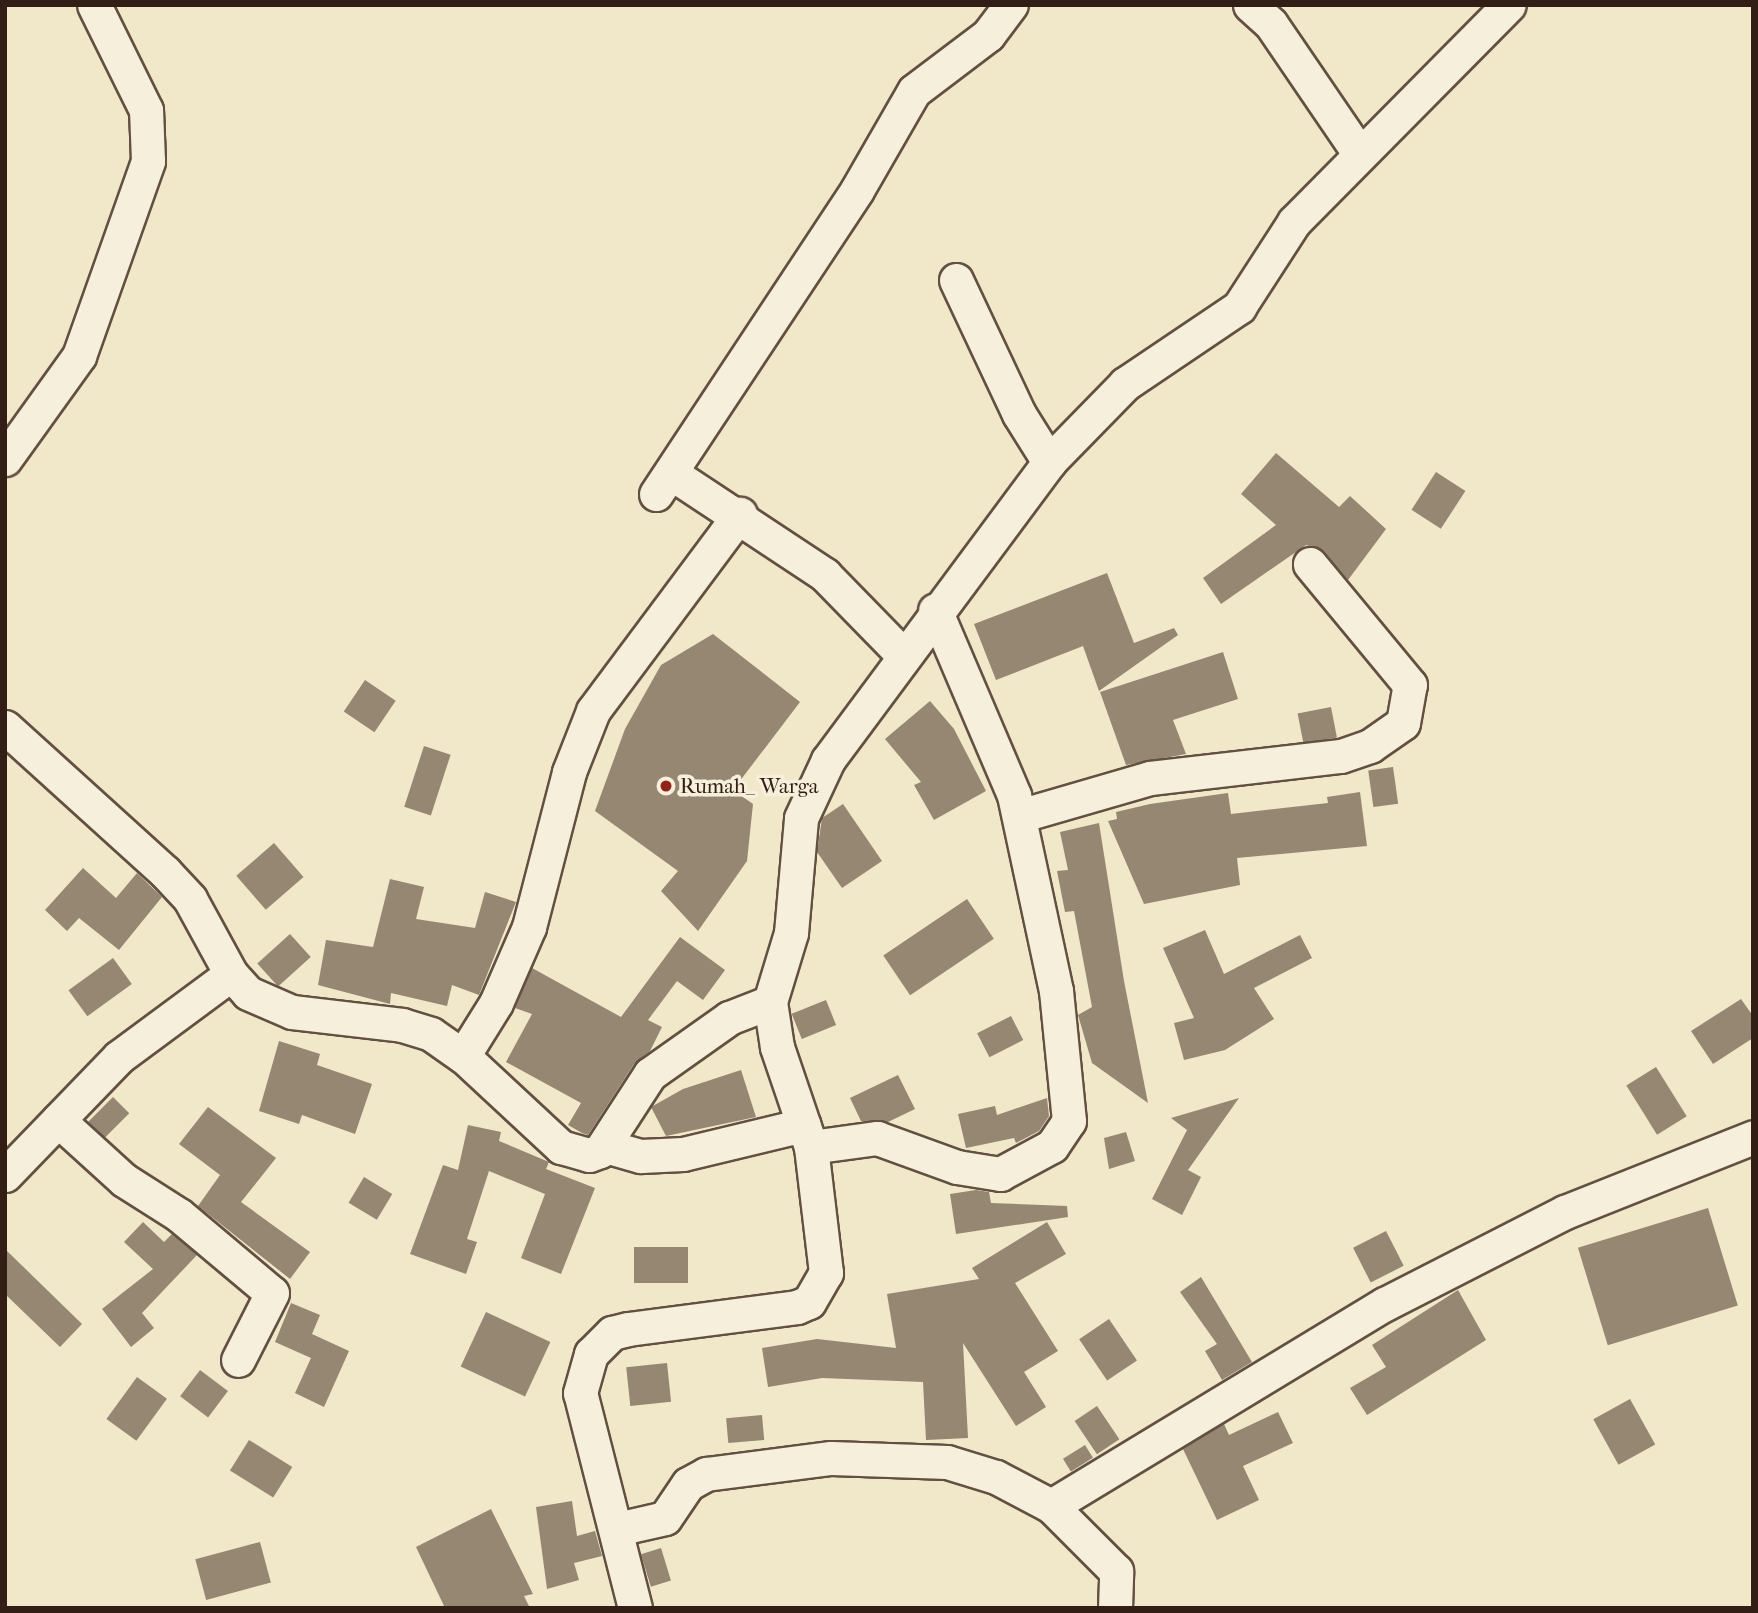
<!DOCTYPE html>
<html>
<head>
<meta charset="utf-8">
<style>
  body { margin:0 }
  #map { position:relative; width:1758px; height:1613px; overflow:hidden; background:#f1e7c9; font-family:"IM FELL French Canon",serif }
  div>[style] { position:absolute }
  .building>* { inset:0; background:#958772; transform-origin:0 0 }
  .roads { filter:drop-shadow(2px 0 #625041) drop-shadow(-2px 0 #625041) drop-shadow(0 2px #625041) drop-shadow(0 -2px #625041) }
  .minor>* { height:33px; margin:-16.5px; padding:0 16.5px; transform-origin:16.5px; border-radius:16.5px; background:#f6efdc }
  .dots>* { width:19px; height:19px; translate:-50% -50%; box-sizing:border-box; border:4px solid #f6efdc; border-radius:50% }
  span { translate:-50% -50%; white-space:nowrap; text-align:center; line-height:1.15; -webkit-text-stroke:7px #f6efdc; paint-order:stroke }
  .poi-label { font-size:21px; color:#321e14 }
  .left { translate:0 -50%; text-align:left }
  .frame { position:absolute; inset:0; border:7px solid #321e14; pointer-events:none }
</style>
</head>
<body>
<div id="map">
  <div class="building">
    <div style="clip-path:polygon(1276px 453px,1339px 507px,1350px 496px,1386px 529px,1348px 580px,1324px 551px,1306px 545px,1221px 604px,1203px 578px,1276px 525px,1241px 494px)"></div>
    <div style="left:1436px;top:472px;width:35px;height:45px;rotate:33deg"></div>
    <div style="clip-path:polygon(1107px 573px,1134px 643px,1174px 628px,1178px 635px,1099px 691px,1083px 646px,996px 680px,974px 624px)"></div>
    <div style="clip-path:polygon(713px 634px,800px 702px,733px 790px,753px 804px,747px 861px,698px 931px,661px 891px,678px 871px,595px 811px,625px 729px,661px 665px)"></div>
    <div style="clip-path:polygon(1223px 652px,1238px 699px,1173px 720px,1186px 754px,1126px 765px,1100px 692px)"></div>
    <div style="left:365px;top:680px;width:37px;height:38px;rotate:34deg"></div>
    <div style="clip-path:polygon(930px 701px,954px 729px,986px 791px,934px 820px,914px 785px,921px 782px,885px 739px)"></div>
    <div style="left:1331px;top:707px;width:31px;height:34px;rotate:79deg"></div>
    <div style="left:424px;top:746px;width:28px;height:64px;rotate:18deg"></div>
    <div style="left:1393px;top:767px;width:37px;height:25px;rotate:82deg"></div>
    <div style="clip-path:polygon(1360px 792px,1367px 846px,1237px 858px,1240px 885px,1144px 904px,1108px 821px,1117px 819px,1116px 812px,1150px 804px,1228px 793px,1231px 814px,1328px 803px,1327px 797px)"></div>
    <div style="clip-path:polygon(843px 804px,882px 861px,842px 888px,817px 852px,822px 818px)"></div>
    <div style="clip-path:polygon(1099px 823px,1124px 981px,1148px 1103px,1092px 1063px,1078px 1015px,1092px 1007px,1074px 911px,1065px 912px,1057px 871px,1068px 870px,1060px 832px)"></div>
    <div style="left:274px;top:843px;width:45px;height:50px;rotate:49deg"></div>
    <div style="clip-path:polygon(83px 868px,116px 898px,137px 873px,162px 897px,119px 950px,79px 918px,67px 931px,45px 910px)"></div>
    <div style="clip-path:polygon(390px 879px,424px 887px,416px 919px,475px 928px,485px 892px,516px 902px,479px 995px,452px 985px,447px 1006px,391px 993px,390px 1004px,318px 985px,326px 940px,373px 947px)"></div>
    <div style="left:967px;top:899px;width:48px;height:101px;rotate:56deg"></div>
    <div style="clip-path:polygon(1205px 930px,1224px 974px,1300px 935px,1312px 958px,1254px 988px,1274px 1019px,1225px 1050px,1184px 1060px,1174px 1023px,1194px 1018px,1163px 948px)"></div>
    <div style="left:290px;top:934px;width:31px;height:44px;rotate:48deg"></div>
    <div style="clip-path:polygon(680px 937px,725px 970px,703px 1000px,677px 981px,648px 1020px,662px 1027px,650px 1051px,634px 1064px,588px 1135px,582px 1133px,568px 1125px,581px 1103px,506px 1062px,532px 1014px,515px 1008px,532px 968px,621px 1017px)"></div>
    <div style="left:113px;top:958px;width:32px;height:55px;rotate:54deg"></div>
    <div style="clip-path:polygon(1741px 999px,1753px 1016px,1753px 1038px,1713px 1064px,1691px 1031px)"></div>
    <div style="left:826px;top:1000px;width:27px;height:37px;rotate:68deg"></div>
    <div style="left:1011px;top:1016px;width:27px;height:38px;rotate:63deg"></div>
    <div style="clip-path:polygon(279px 1041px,320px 1054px,317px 1065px,372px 1084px,355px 1134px,302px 1115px,299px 1124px,259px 1111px)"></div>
    <div style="left:1656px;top:1067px;width:58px;height:35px;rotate:58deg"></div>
    <div style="clip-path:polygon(741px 1070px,756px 1117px,666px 1136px,651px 1107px,683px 1089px)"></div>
    <div style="clip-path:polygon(898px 1075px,915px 1109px,888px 1122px,861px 1121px,850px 1098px)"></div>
    <div style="left:113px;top:1097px;width:23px;height:35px;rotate:45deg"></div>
    <div style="clip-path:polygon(1047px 1098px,1049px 1116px,1039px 1131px,1016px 1143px,1014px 1138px,966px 1148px,958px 1114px,995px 1106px,997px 1115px)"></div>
    <div style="clip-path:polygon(1239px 1098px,1188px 1170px,1201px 1177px,1182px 1215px,1152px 1199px,1187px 1130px,1171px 1118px)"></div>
    <div style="clip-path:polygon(208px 1107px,276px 1158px,241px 1202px,310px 1252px,290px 1279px,198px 1206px,220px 1175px,179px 1144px)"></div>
    <div style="clip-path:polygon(468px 1125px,501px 1132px,499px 1141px,549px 1162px,546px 1169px,595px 1188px,561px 1274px,521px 1258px,545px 1194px,489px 1171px,467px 1239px,477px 1242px,466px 1274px,410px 1254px,443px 1165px,458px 1170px)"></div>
    <div style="clip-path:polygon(1126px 1132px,1135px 1161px,1109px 1169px,1104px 1138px)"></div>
    <div style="left:364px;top:1177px;width:33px;height:30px;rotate:31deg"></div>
    <div style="clip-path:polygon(976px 1190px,989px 1192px,991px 1203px,1067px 1206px,1068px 1217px,956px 1234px,950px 1194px)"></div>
    <div style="left:1708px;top:1208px;width:102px;height:136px;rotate:73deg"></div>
    <div style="clip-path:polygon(143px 1222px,164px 1242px,172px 1234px,197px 1255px,142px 1313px,154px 1328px,131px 1347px,102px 1309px,153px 1269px,124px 1242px)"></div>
    <div style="clip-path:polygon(1047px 1222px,1066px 1254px,1015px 1283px,1058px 1351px,1024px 1372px,1046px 1407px,1016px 1426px,963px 1343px,968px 1438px,926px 1440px,923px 1382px,822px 1378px,768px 1387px,762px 1348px,817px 1339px,896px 1348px,887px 1294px,979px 1279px,972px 1268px)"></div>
    <div style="left:1386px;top:1231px;width:39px;height:37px;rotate:63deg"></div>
    <div style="left:634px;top:1247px;width:54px;height:36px"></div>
    <div style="clip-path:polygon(5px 1249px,82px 1324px,60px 1347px,5px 1294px)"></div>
    <div style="clip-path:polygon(1201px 1277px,1252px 1362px,1222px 1380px,1205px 1351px,1217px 1344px,1180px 1292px)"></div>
    <div style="clip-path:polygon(1458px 1290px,1486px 1340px,1367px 1415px,1350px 1388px,1386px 1367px,1372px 1345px)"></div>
    <div style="clip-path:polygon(291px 1303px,320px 1315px,312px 1334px,349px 1351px,324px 1407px,295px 1393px,311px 1358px,275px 1342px)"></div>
    <div style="left:486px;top:1312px;width:71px;height:60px;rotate:25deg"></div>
    <div style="left:1109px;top:1319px;width:50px;height:36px;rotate:56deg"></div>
    <div style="left:667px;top:1363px;width:39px;height:41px;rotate:84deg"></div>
    <div style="left:200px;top:1370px;width:35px;height:33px;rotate:37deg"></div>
    <div style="left:137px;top:1377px;width:37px;height:52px;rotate:36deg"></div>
    <div style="left:1630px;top:1399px;width:52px;height:42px;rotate:61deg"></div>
    <div style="left:1097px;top:1406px;width:40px;height:27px;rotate:56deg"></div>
    <div style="clip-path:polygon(1278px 1412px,1293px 1443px,1243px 1466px,1259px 1500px,1217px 1520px,1183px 1449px,1224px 1424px,1229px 1435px)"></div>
    <div style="left:762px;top:1415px;width:25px;height:36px;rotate:85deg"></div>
    <div style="left:249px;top:1440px;width:51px;height:36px;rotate:32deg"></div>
    <div style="left:1085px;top:1445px;width:15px;height:26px;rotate:58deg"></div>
    <div style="clip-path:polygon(572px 1501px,577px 1536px,595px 1531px,602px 1556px,574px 1563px,579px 1580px,547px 1589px,536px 1507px)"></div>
    <div style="clip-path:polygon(491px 1509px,533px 1594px,524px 1596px,530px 1608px,445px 1608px,416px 1547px)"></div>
    <div style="left:260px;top:1542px;width:42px;height:67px;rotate:75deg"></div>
    <div style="left:661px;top:1548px;width:34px;height:21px;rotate:73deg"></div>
  </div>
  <div class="roads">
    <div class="minor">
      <div style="left:1250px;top:5px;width:28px;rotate:42deg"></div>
      <div style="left:1271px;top:24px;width:156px;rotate:55.7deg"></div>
      <div style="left:956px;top:280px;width:148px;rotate:64.8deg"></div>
      <div style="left:1019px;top:414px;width:57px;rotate:58deg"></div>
      <div style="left:5px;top:459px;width:127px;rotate:-54.3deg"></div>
      <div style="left:79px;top:356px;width:207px;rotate:-70.5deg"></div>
      <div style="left:148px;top:161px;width:51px;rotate:-92.2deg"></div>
      <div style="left:146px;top:110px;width:117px;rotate:-116.3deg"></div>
      <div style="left:671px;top:473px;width:185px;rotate:33.5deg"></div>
      <div style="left:825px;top:575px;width:112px;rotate:45.7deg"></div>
      <div style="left:656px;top:494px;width:364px;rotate:-56.5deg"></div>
      <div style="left:857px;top:190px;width:114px;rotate:-60.1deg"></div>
      <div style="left:914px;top:91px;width:93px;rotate:-37.1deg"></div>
      <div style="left:988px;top:35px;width:38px;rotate:-53deg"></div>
      <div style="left:5px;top:727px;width:216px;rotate:42.2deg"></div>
      <div style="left:165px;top:872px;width:37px;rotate:47deg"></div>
      <div style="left:190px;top:899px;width:85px;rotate:61.3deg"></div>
      <div style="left:231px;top:974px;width:25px;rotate:48deg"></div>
      <div style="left:248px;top:993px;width:48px;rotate:23.4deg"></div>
      <div style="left:292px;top:1012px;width:111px;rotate:6.7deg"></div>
      <div style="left:402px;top:1025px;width:30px;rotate:17deg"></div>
      <div style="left:431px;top:1034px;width:39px;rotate:35deg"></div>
      <div style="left:463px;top:1056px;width:134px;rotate:42.9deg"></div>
      <div style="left:561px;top:1147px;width:29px;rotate:16deg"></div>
      <div style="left:589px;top:1155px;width:12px;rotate:-20deg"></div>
      <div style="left:600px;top:1151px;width:92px;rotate:-57deg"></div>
      <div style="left:650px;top:1074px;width:97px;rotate:-35.3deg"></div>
      <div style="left:729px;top:1018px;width:44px;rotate:-21.3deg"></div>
      <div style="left:1019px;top:816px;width:136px;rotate:-16.2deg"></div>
      <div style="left:1150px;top:778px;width:192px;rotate:-6.6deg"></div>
      <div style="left:1341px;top:756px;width:31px;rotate:-19deg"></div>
      <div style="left:1370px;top:746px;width:40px;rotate:-34.9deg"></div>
      <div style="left:1403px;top:723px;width:39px;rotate:-80deg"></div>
      <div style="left:1410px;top:685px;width:157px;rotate:-129.6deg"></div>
      <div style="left:463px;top:1056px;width:62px;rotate:-58.1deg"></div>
      <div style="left:496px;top:1003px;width:83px;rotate:-66.5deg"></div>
      <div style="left:529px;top:927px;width:160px;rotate:-75.5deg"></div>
      <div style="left:569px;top:772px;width:66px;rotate:-68.5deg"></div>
      <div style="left:593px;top:711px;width:246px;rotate:-53.3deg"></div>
      <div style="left:58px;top:1120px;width:89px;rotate:42.3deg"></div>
      <div style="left:124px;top:1180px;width:65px;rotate:32.5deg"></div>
      <div style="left:179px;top:1215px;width:121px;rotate:40deg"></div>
      <div style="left:272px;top:1293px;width:75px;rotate:116.9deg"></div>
      <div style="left:605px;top:1146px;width:37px;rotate:16deg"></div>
      <div style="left:641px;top:1156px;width:42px;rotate:-2.7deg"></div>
      <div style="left:683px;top:1154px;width:124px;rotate:-13.5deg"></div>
      <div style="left:811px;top:1147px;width:67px;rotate:-7.8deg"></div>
      <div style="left:877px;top:1138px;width:85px;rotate:19.9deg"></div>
      <div style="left:957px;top:1167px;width:44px;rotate:9.2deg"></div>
      <div style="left:1000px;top:1174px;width:59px;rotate:-28.3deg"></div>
      <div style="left:1052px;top:1146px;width:30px;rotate:-56deg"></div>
      <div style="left:1069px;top:1121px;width:131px;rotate:-95.7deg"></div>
      <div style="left:1056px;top:991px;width:200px;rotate:-102.1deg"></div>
      <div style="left:1014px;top:795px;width:201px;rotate:-113.1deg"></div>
      <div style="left:5px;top:1175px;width:164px;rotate:-46deg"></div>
      <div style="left:119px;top:1057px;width:139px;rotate:-36.5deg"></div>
      <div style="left:617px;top:1529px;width:49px;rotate:-12.9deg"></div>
      <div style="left:665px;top:1518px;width:41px;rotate:-55.9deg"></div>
      <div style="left:688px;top:1484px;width:21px;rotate:-29deg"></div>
      <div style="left:706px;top:1474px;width:126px;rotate:-7.3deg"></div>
      <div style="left:831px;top:1458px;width:116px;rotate:2deg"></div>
      <div style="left:947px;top:1462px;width:51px;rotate:17deg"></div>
      <div style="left:996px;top:1477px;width:62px;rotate:27.8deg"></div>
      <div style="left:635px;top:1608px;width:222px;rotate:-104.3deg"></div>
      <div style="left:580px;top:1393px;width:41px;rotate:-74.2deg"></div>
      <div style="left:591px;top:1354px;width:30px;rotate:-45deg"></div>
      <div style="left:612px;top:1333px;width:16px;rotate:-14deg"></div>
      <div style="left:628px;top:1329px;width:170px;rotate:-7.4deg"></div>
      <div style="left:797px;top:1307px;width:13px;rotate:-23deg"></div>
      <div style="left:809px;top:1302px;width:34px;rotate:-60deg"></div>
      <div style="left:826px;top:1273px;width:127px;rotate:-96.8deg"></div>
      <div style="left:811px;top:1147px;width:106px;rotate:-108.8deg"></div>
      <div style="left:777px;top:1047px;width:46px;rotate:-98.8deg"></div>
      <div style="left:770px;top:1002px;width:72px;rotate:-73.1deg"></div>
      <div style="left:791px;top:933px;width:115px;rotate:-85deg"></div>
      <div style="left:801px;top:818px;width:64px;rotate:-65deg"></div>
      <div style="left:828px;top:760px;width:371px;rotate:-53.4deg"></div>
      <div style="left:1049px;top:462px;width:109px;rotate:-45.7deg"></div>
      <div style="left:1125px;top:384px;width:138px;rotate:-34deg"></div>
      <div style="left:1239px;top:307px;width:101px;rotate:-57.1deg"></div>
      <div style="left:1294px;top:222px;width:305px;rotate:-45.3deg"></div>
      <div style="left:1115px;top:1608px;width:37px;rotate:-88deg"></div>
      <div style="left:1116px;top:1571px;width:92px;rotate:-135deg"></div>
      <div style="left:1051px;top:1506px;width:390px;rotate:-31.2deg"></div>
      <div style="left:1385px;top:1304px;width:202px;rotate:-27.1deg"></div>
      <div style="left:1565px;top:1212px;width:202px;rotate:-21.7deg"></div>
    </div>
  </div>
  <div class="dots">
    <div style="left:666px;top:786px;background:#8f2418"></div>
  </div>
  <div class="poi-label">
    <span class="left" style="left:680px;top:786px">Rumah_ Warga</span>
  </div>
  <div class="frame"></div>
</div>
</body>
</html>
